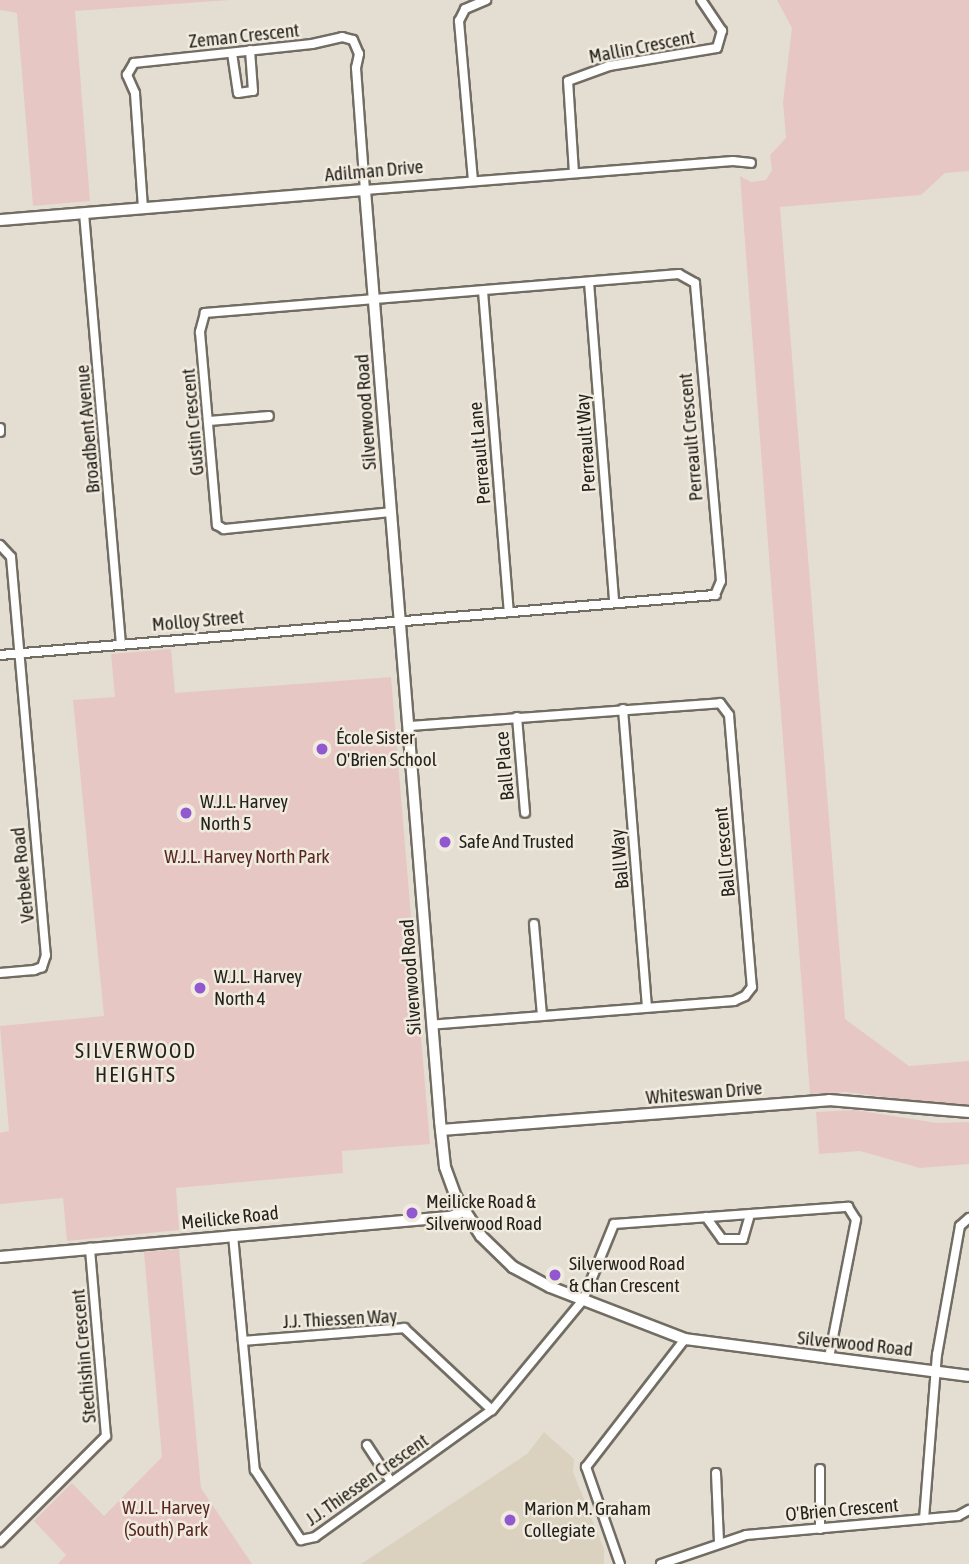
<!DOCTYPE html>
<html>
<head>
<meta charset="utf-8">
<style>
  body { margin:0 }
  #map { position:relative; width:969px; height:1564px; overflow:hidden; background:#e4ded2; font-family:"Asap Condensed",sans-serif }
  div>[style] { position:absolute }
  .built>* { inset:0; background:#dbd1bf }
  .green>* { inset:0; background:#e7c7c3 }
  .roads { filter:drop-shadow(2px 0 #726d63) drop-shadow(-2px 0 #726d63) drop-shadow(0 2px #726d63) drop-shadow(0 -2px #726d63) }
  .street>* { height:8px; margin:-4px; padding:0 4px; transform-origin:4px; border-radius:4px; background:#fff }
  .secondary>* { height:10px; margin:-5px; padding:0 5px; transform-origin:5px; border-radius:5px; background:#fff }
  .dots>* { width:19px; height:19px; translate:-50% -50%; box-sizing:border-box; border:4px solid #f1ebdf; border-radius:50% }
  span { translate:-50% -50%; white-space:nowrap; text-align:center; line-height:1.15; -webkit-text-stroke:5px #f1ebdf; paint-order:stroke }
  .street-label { font-size:19px; color:#24221d }
  .poi-label { font-size:19px; color:#24221d }
  .left { translate:0 -50%; text-align:left }
  .park-label { font-size:19px; color:#572722 }
  .neighbourhood-label { font-size:21px; color:#24221d; letter-spacing:2px }
</style>
</head>
<body>
<div id="map">
  <div class="built">
    <div style="clip-path:polygon(544px 1432px,574px 1459px,573px 1472px,604px 1549px,604px 1564px,361px 1564px,527px 1454px)"></div>
  </div>
  <div class="green">
    <div style="clip-path:polygon(0 0,230px 0,75px 11px,90px 201px,33px 206px,17px 13px,0 10px)"></div>
    <div style="clip-path:polygon(777px 0,969px 0,969px 171px,945px 173px,921px 195px,780px 207px,845px 1019px,909px 1066px,969px 1061px,969px 1104px,943px 1105px,846px 1092px,810px 1094px,740px 176px,751px 182px,766px 180px,772px 170px,770px 155px,786px 138px,783px 102px,792px 28px)"></div>
    <div style="clip-path:polygon(171px 649px,175px 693px,391px 677px,430px 1144px,342px 1151px,343px 1173px,176px 1188px,179px 1230px,67px 1241px,63px 1198px,0 1204px,0 1133px,9px 1131px,0 1026px,104px 1016px,73px 700px,115px 697px,111px 654px)"></div>
    <div style="clip-path:polygon(855px 1110px,937px 1123px,969px 1122px,969px 1164px,920px 1168px,860px 1151px,819px 1154px,816px 1112px)"></div>
    <div style="clip-path:polygon(179px 1249px,201px 1488px,252px 1564px,58px 1564px,66px 1555px,34px 1521px,72px 1483px,104px 1516px,162px 1457px,144px 1252px)"></div>
  </div>
  <div class="roads">
    <div class="street">
      <div style="left:232px;top:53px;width:40px;rotate:81.5deg"></div>
      <div style="left:238px;top:93px;width:15px;rotate:-8deg"></div>
      <div style="left:253px;top:91px;width:41px;rotate:-94.2deg"></div>
      <div style="left:574px;top:173px;width:92px;rotate:-93.7deg"></div>
      <div style="left:568px;top:81px;width:44px;rotate:-20.1deg"></div>
      <div style="left:609px;top:66px;width:109px;rotate:-9.5deg"></div>
      <div style="left:717px;top:48px;width:18px;rotate:-74deg"></div>
      <div style="left:722px;top:31px;width:37px;rotate:-124deg"></div>
      <div style="left:473px;top:181px;width:161px;rotate:-95deg"></div>
      <div style="left:459px;top:21px;width:13px;rotate:-63deg"></div>
      <div style="left:465px;top:9px;width:23px;rotate:-23deg"></div>
      <div style="left:143px;top:208px;width:115px;rotate:-94deg"></div>
      <div style="left:135px;top:93px;width:20px;rotate:-114deg"></div>
      <div style="left:127px;top:75px;width:14px;rotate:-60deg"></div>
      <div style="left:134px;top:63px;width:179px;rotate:-6.1deg"></div>
      <div style="left:312px;top:44px;width:31px;rotate:-13deg"></div>
      <div style="left:342px;top:37px;width:11px;rotate:15deg"></div>
      <div style="left:353px;top:40px;width:15px;rotate:67deg"></div>
      <div style="left:359px;top:54px;width:14px;rotate:102deg"></div>
      <div style="left:356px;top:68px;width:122px;rotate:85.8deg"></div>
      <div style="left:365px;top:190px;width:369px;rotate:-4.5deg"></div>
      <div style="left:733px;top:161px;width:18px;rotate:6deg"></div>
      <div style="left:84px;top:213px;width:432px;rotate:85.1deg"></div>
      <div style="left:589px;top:282px;width:321px;rotate:85.5deg"></div>
      <div style="left:483px;top:291px;width:322px;rotate:85.4deg"></div>
      <div style="left:209px;top:421px;width:60px;rotate:-4.8deg"></div>
      <div style="left:0;top:428px;width:4px;rotate:90deg"></div>
      <div style="left:0;top:545px;width:16px;rotate:47deg"></div>
      <div style="left:11px;top:557px;width:400px;rotate:85deg"></div>
      <div style="left:46px;top:955px;width:13px;rotate:108deg"></div>
      <div style="left:42px;top:967px;width:9px;rotate:159deg"></div>
      <div style="left:34px;top:970px;width:34px;rotate:175deg"></div>
      <div style="left:0;top:655px;width:718px;rotate:-4.8deg"></div>
      <div style="left:715px;top:595px;width:15px;rotate:-67deg"></div>
      <div style="left:721px;top:581px;width:299px;rotate:-95deg"></div>
      <div style="left:695px;top:283px;width:18px;rotate:-151deg"></div>
      <div style="left:679px;top:274px;width:476px;rotate:175.3deg"></div>
      <div style="left:205px;top:313px;width:20px;rotate:105deg"></div>
      <div style="left:200px;top:332px;width:194px;rotate:85deg"></div>
      <div style="left:217px;top:525px;width:8px;rotate:30deg"></div>
      <div style="left:224px;top:529px;width:168px;rotate:-5.8deg"></div>
      <div style="left:623px;top:709px;width:299px;rotate:85.4deg"></div>
      <div style="left:517px;top:717px;width:96px;rotate:85.2deg"></div>
      <div style="left:410px;top:726px;width:311px;rotate:-4.2deg"></div>
      <div style="left:720px;top:703px;width:15px;rotate:53deg"></div>
      <div style="left:729px;top:715px;width:273px;rotate:85.2deg"></div>
      <div style="left:752px;top:987px;width:11px;rotate:128deg"></div>
      <div style="left:745px;top:996px;width:12px;rotate:156deg"></div>
      <div style="left:734px;top:1001px;width:303px;rotate:175.5deg"></div>
      <div style="left:534px;top:924px;width:91px;rotate:85deg"></div>
      <div style="left:706px;top:1217px;width:27px;rotate:54deg"></div>
      <div style="left:722px;top:1239px;width:21px"></div>
      <div style="left:743px;top:1239px;width:26px;rotate:-74deg"></div>
      <div style="left:233px;top:1235px;width:236px;rotate:84.7deg"></div>
      <div style="left:255px;top:1470px;width:84px;rotate:56.7deg"></div>
      <div style="left:301px;top:1540px;width:14px;rotate:-12deg"></div>
      <div style="left:315px;top:1537px;width:218px;rotate:-35.7deg"></div>
      <div style="left:492px;top:1410px;width:143px;rotate:-50.4deg"></div>
      <div style="left:583px;top:1300px;width:82px;rotate:-67.8deg"></div>
      <div style="left:614px;top:1224px;width:235px;rotate:-4.2deg"></div>
      <div style="left:848px;top:1207px;width:15px;rotate:58deg"></div>
      <div style="left:856px;top:1220px;width:141px;rotate:101.1deg"></div>
      <div style="left:243px;top:1341px;width:162px;rotate:-4.6deg"></div>
      <div style="left:404px;top:1328px;width:120px;rotate:43deg"></div>
      <div style="left:367px;top:1445px;width:42px;rotate:56.7deg"></div>
      <div style="left:716px;top:1473px;width:68px;rotate:87.5deg"></div>
      <div style="left:924px;top:1519px;width:34px;rotate:-5deg"></div>
      <div style="left:958px;top:1516px;width:13px;rotate:-29deg"></div>
      <div style="left:820px;top:1529px;width:60px;rotate:-90deg"></div>
      <div style="left:0;top:1542px;width:150px;rotate:-45deg"></div>
      <div style="left:106px;top:1436px;width:189px;rotate:-94.9deg"></div>
      <div style="left:620px;top:1564px;width:103px;rotate:-109.3deg"></div>
      <div style="left:586px;top:1467px;width:162px;rotate:-52.3deg"></div>
      <div style="left:661px;top:1564px;width:90px;rotate:-18.8deg"></div>
      <div style="left:746px;top:1535px;width:179px;rotate:-5.1deg"></div>
      <div style="left:924px;top:1519px;width:165px;rotate:-85.5deg"></div>
      <div style="left:937px;top:1355px;width:131px;rotate:-79.9deg"></div>
      <div style="left:960px;top:1226px;width:12px;rotate:-42deg"></div>
    </div>
    <div class="secondary">
      <div style="left:0;top:220px;width:366px;rotate:-4.7deg"></div>
      <div style="left:365px;top:190px;width:934px;rotate:85.39deg"></div>
      <div style="left:440px;top:1121px;width:46px;rotate:83.8deg"></div>
      <div style="left:445px;top:1167px;width:32px;rotate:70deg"></div>
      <div style="left:456px;top:1197px;width:46px;rotate:57.3deg"></div>
      <div style="left:481px;top:1236px;width:45px;rotate:44.1deg"></div>
      <div style="left:513px;top:1267px;width:42px;rotate:28.4deg"></div>
      <div style="left:550px;top:1287px;width:145px;rotate:21.1deg"></div>
      <div style="left:685px;top:1339px;width:286px;rotate:7.4deg"></div>
      <div style="left:441px;top:1130px;width:389px;rotate:-4.4deg"></div>
      <div style="left:829px;top:1100px;width:141px;rotate:4.9deg"></div>
      <div style="left:0;top:1257px;width:453px;rotate:-5.1deg"></div>
      <div style="left:451px;top:1217px;width:13px;rotate:-27deg"></div>
    </div>
  </div>
  <div class="dots">
    <div style="left:322px;top:749px;background:#9258cf"></div>
    <div style="left:186px;top:813px;background:#9258cf"></div>
    <div style="left:445px;top:842px;background:#9258cf"></div>
    <div style="left:200px;top:988px;background:#9258cf"></div>
    <div style="left:412px;top:1213px;background:#9258cf"></div>
    <div style="left:555px;top:1275px;background:#9258cf"></div>
    <div style="left:510px;top:1520px;background:#9258cf"></div>
  </div>
  <div class="street-label">
    <span style="left:244px;top:36px;rotate:-6deg">Zeman Crescent</span>
    <span style="left:642px;top:47px;rotate:-11deg">Mallin Crescent</span>
    <span style="left:374px;top:171px;rotate:-5deg">Adilman Drive</span>
    <span style="left:366px;top:412px;rotate:-94deg">Silverwood Road</span>
    <span style="left:193px;top:422px;rotate:-95deg">Gustin Crescent</span>
    <span style="left:88px;top:429px;rotate:-95deg">Broadbent Avenue</span>
    <span style="left:691px;top:437px;rotate:-95deg">Perreault Crescent</span>
    <span style="left:586px;top:443px;rotate:-94deg">Perreault Way</span>
    <span style="left:480px;top:453px;rotate:-95deg">Perreault Lane</span>
    <span style="left:198px;top:621px;rotate:-5deg">Molloy Street</span>
    <span style="left:505px;top:766px;rotate:-95deg">Ball Place</span>
    <span style="left:725px;top:852px;rotate:-95deg">Ball Crescent</span>
    <span style="left:620px;top:859px;rotate:-95deg">Ball Way</span>
    <span style="left:23px;top:875px;rotate:-96deg">Verbeke Road</span>
    <span style="left:411px;top:977px;rotate:-94deg">Silverwood Road</span>
    <span style="left:704px;top:1093px;rotate:-5deg">Whiteswan Drive</span>
    <span style="left:230px;top:1218px;rotate:-6deg">Meilicke Road</span>
    <span style="left:340px;top:1319px;rotate:-3deg">J.J. Thiessen Way</span>
    <span style="left:855px;top:1344px;rotate:6deg">Silverwood Road</span>
    <span style="left:84px;top:1356px;rotate:-95deg">Stechishin Crescent</span>
    <span style="left:367px;top:1480px;rotate:-35deg">J.J. Thiessen Crescent</span>
    <span style="left:842px;top:1510px;rotate:-5deg">O'Brien Crescent</span>
  </div>
  <div class="poi-label">
    <span class="left" style="left:336px;top:749px">École Sister<br>O'Brien School</span>
    <span class="left" style="left:200px;top:813px">W.J.L. Harvey<br>North 5</span>
    <span class="left" style="left:459px;top:842px">Safe And Trusted</span>
    <span class="left" style="left:214px;top:988px">W.J.L. Harvey<br>North 4</span>
    <span class="left" style="left:426px;top:1213px">Meilicke Road &amp;<br>Silverwood Road</span>
    <span class="left" style="left:569px;top:1275px">Silverwood Road<br>&amp; Chan Crescent</span>
    <span class="left" style="left:524px;top:1520px">Marion M. Graham<br>Collegiate</span>
  </div>
  <div class="park-label">
    <span style="left:247px;top:857px">W.J.L. Harvey North Park</span>
    <span style="left:166px;top:1519px">W.J.L. Harvey<br>(South) Park</span>
  </div>
  <div class="neighbourhood-label">
    <span style="left:136px;top:1062px">SILVERWOOD<br>HEIGHTS</span>
  </div>
</div>
</body>
</html>
